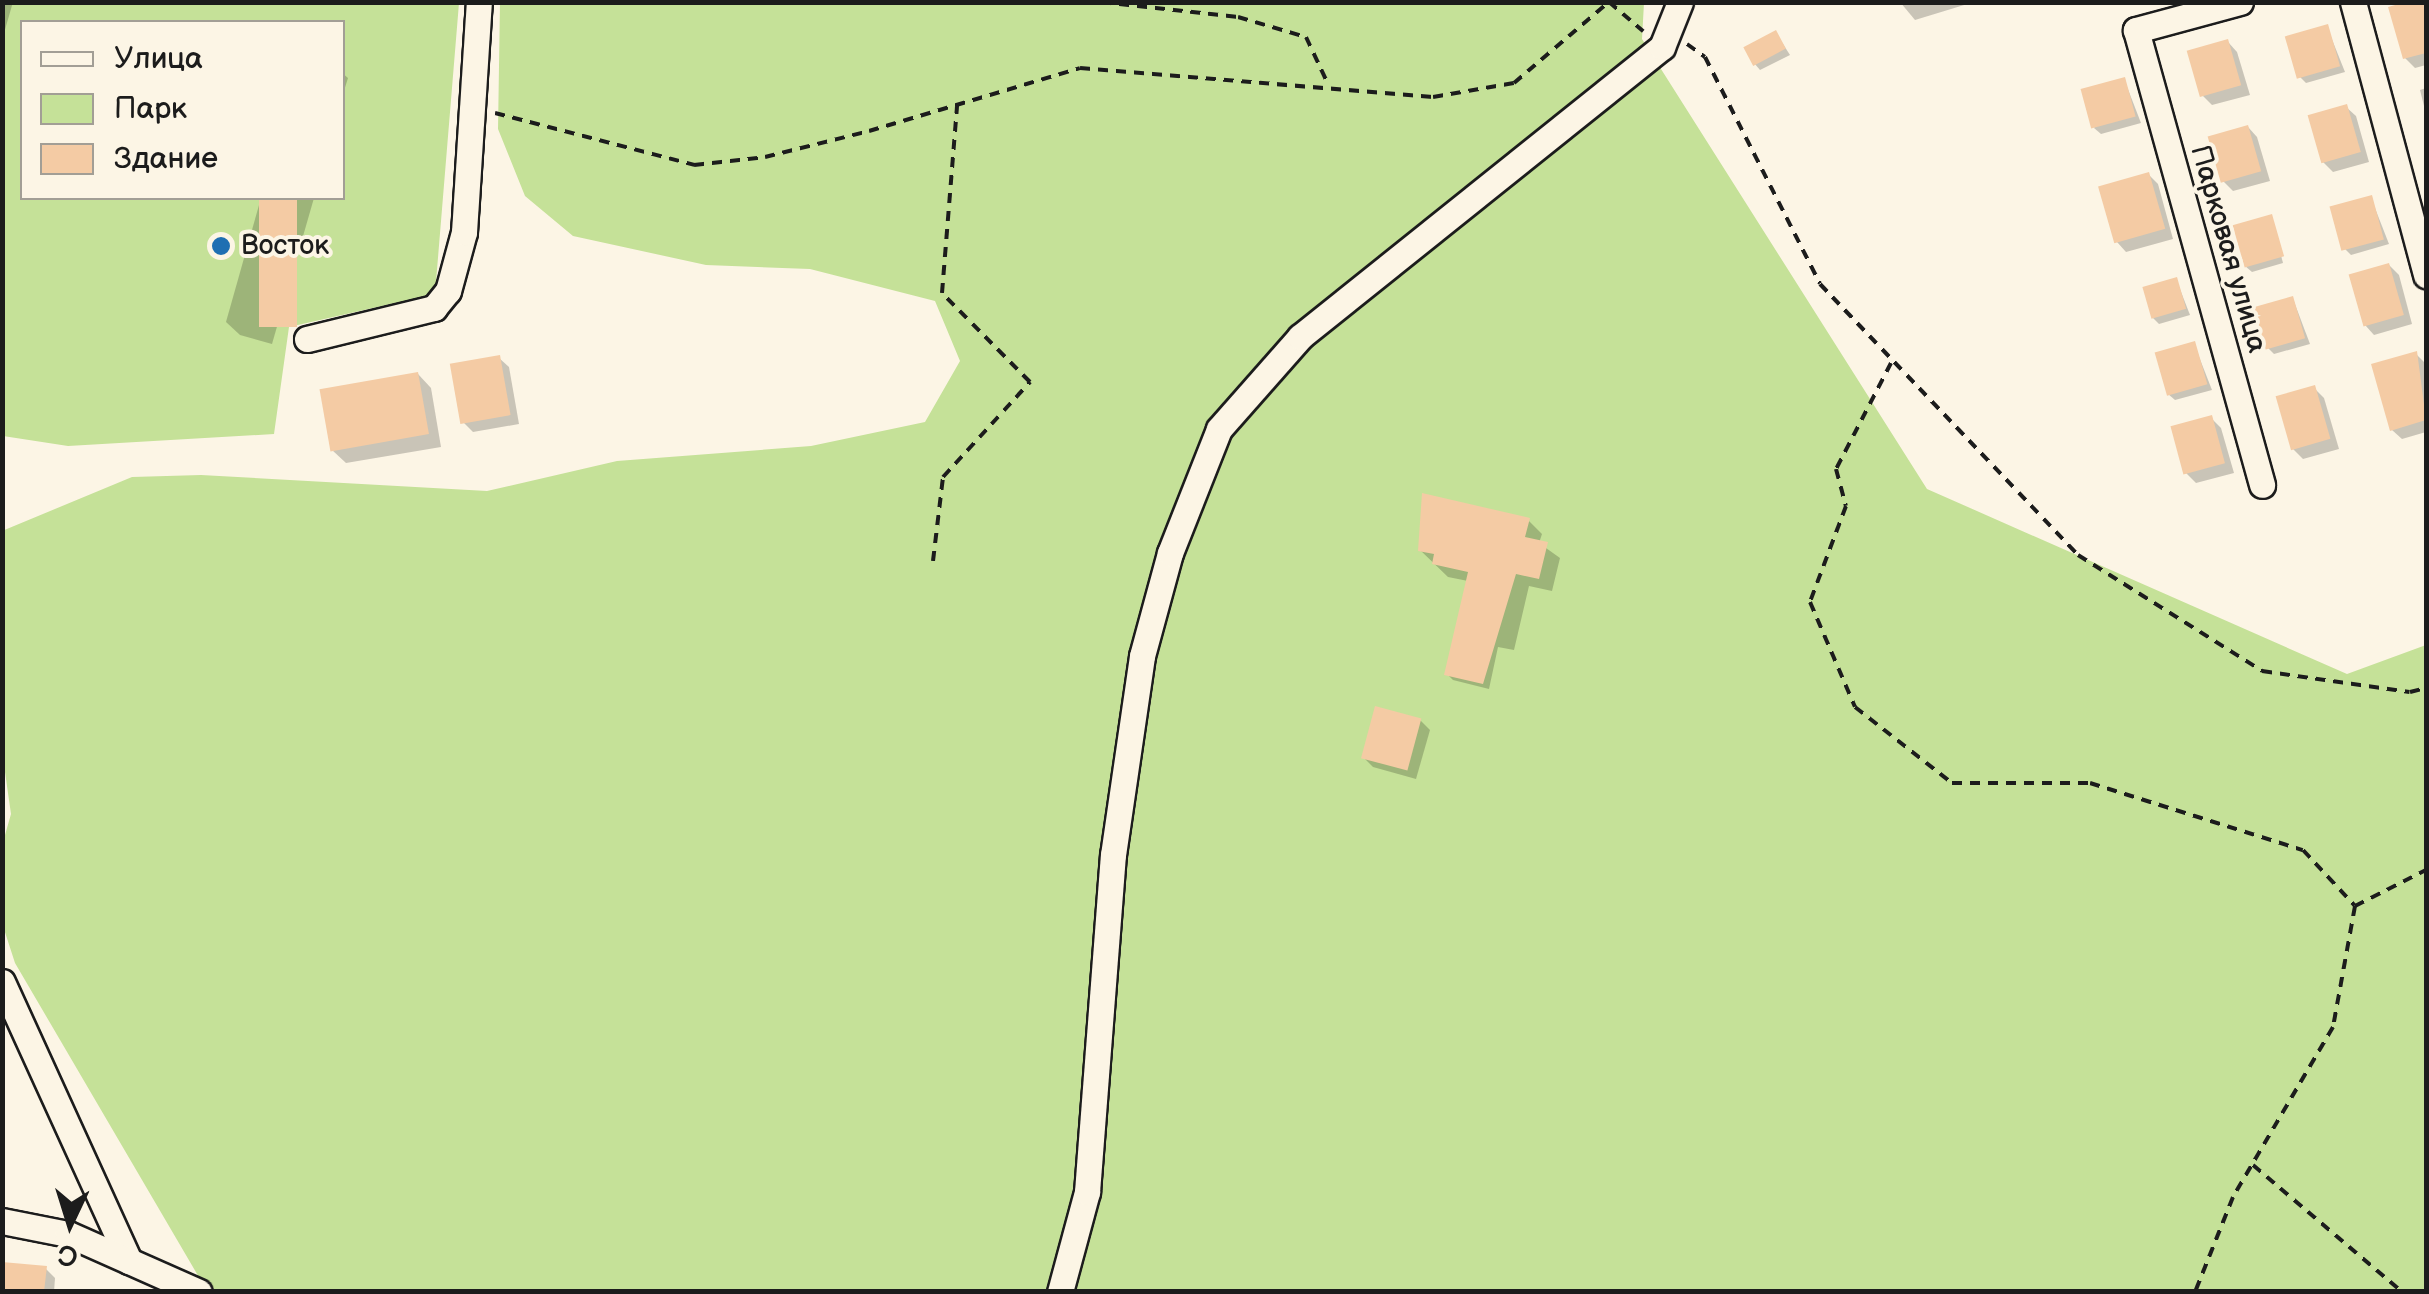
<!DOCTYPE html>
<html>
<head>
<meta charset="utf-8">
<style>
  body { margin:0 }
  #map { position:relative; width:2429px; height:1294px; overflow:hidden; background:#fcf5e5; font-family:"Balsamiq Sans",sans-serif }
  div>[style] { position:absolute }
  .green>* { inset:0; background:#c5e198 }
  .shadow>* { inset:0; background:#0003 }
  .building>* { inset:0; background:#f4cba4; transform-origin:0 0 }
  .path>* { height:4px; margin-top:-2px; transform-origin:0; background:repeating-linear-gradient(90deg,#1c1c1c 0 10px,transparent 0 18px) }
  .roads { filter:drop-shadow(2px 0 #1c1c1c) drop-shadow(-2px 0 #1c1c1c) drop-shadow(0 2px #1c1c1c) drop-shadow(0 -2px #1c1c1c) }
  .minor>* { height:25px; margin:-12.5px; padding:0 12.5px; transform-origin:12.5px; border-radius:12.5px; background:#fcf5e5 }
  .dots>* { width:28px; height:28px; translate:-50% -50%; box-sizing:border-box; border:5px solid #fcf5e5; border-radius:50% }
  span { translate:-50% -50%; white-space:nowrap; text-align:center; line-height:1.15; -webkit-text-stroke:8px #fcf5e5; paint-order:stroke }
  .poi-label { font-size:28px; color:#1c1c1c }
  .left { translate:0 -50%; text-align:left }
  .street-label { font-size:28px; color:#1c1c1c }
  .frame { position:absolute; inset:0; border:5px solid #1c1c1c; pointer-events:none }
  .legend { position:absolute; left:20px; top:20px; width:325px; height:180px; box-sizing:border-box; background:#fcf5e5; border:2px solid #a29e95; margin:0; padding:12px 18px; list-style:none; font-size:30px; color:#1c1c1c }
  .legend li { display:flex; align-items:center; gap:20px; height:50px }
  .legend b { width:50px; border:2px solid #a29e95 }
  .north { position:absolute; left:20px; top:1174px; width:100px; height:100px; -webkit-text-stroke:8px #fcf5e5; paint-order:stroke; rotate:184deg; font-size:28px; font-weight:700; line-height:40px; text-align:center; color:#1c1c1c }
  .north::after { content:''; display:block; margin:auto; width:35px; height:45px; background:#1c1c1c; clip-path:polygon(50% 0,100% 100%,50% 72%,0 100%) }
</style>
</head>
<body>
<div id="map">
  <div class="green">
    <div style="clip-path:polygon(evenodd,2px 3px,459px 3px,435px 294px,289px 327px,274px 434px,68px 446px,3px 436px,2px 3px,22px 22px,342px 22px,342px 198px,22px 198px,22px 22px)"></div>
    <div style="clip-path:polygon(500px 3px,1644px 3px,1642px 39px,1927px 489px,2347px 674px,2426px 645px,2426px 1291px,207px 1291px,15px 963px,3px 926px,3px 842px,11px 814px,2px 751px,2px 531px,132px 477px,201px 475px,487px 491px,617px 461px,811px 446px,925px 422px,960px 361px,935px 301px,810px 269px,706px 265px,573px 236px,525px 196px,498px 129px)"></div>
  </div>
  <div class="shadow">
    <div style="clip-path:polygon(2px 2px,13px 2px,2px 40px)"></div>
    <div style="clip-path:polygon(1900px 2px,1974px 2px,1915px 20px)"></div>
    <div style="clip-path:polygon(2416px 2px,2426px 2px,2426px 65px,2415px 68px,2405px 58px)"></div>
    <div style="clip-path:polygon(2327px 27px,2345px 72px,2306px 83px,2300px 77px)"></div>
    <div style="clip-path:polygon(1776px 33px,1790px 55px,1760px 70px,1754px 63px)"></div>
    <div style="clip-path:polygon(2228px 42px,2237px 52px,2250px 95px,2212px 105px,2202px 95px)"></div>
    <div style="clip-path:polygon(342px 73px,348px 78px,342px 97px)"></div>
    <div style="clip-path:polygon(2124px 79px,2141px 123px,2101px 134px,2094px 128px)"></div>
    <div style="clip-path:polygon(2426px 88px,2426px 114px,2420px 90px)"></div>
    <div style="clip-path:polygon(2346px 107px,2356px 116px,2369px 162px,2333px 172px,2323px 162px)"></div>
    <div style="clip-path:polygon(2248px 127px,2257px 137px,2270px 181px,2233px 191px,2223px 181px)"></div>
    <div style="clip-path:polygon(2148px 174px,2158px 184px,2173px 239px,2126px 252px,2117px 242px)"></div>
    <div style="clip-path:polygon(261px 198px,314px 198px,272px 344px,240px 335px,226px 322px)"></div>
    <div style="clip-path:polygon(2371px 198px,2389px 244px,2351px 255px,2345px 249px)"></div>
    <div style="clip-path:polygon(2271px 217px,2283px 263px,2252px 272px,2245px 266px)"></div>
    <div style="clip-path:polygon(2389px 265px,2399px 275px,2412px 324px,2374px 335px,2365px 325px)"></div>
    <div style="clip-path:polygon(2176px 279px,2190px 315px,2159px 324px,2153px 318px)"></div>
    <div style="clip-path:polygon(2293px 299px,2310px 344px,2274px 354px,2268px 348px)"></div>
    <div style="clip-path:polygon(2194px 344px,2212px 390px,2175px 400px,2168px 394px)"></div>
    <div style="clip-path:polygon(2416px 354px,2426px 364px,2426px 432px,2402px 439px,2392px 430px)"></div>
    <div style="clip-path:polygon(499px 358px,509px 367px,519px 424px,473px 432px,463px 422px)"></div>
    <div style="clip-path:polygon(418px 374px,431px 388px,441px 447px,346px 463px,332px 450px)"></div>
    <div style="clip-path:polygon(2314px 388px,2324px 398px,2339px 449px,2303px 459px,2293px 449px)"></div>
    <div style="clip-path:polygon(2211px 418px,2221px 428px,2234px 473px,2196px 483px,2186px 473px)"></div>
    <div style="clip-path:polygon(1528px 520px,1542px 534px,1539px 543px,1560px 558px,1552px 591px,1529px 586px,1514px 650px,1498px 647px,1489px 689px,1453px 680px,1447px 674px,1468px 581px,1448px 577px,1420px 550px)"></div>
    <div style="clip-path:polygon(1420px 720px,1430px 730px,1416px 779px,1373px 767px,1363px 757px)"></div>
    <div style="clip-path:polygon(45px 1268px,55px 1278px,54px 1292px,2px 1292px)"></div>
  </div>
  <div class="building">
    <div style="clip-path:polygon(2406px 2px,2426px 2px,2426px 53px,2403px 59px,2388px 7px)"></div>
    <div style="left:2328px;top:24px;width:44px;height:45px;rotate:74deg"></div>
    <div style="left:1776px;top:30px;width:21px;height:37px;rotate:62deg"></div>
    <div style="left:2228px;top:39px;width:48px;height:43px;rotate:74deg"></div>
    <div style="left:2125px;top:77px;width:41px;height:46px;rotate:75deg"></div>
    <div style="left:2347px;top:104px;width:50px;height:41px;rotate:74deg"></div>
    <div style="left:2248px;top:125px;width:48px;height:42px;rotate:74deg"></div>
    <div style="left:2149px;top:172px;width:59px;height:53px;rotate:74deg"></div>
    <div style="left:2372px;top:195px;width:46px;height:44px;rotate:75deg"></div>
    <div style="left:259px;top:198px;width:38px;height:129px"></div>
    <div style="left:2272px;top:214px;width:44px;height:41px;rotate:74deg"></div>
    <div style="left:2389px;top:263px;width:54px;height:42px;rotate:74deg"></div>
    <div style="left:2177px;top:277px;width:33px;height:36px;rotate:74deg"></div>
    <div style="left:2293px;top:296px;width:44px;height:41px;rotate:74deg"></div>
    <div style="left:2195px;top:341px;width:45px;height:42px;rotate:74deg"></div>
    <div style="clip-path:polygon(2417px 351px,2426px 420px,2390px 431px,2371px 364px)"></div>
    <div style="left:500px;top:355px;width:61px;height:51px;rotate:80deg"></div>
    <div style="left:418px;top:372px;width:63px;height:100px;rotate:80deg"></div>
    <div style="left:2315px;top:385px;width:56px;height:41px;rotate:74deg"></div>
    <div style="left:2212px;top:415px;width:50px;height:43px;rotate:75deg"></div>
    <div style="clip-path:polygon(1422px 493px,1530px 518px,1525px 537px,1548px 542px,1539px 579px,1516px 574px,1483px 684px,1444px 675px,1468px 572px,1432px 564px,1434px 554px,1418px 551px)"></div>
    <div style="left:1375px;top:706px;width:48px;height:54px;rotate:15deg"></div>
    <div style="clip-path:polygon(2px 1262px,47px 1266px,44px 1292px,2px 1292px)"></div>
  </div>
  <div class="path">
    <div style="left:1101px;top:2px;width:138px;rotate:6.2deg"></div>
    <div style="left:1238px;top:17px;width:71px;rotate:16.4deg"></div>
    <div style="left:1306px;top:37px;width:52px;rotate:64.9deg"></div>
    <div style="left:1609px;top:2px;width:45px;rotate:40.5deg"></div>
    <div style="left:1687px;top:44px;width:22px;rotate:36deg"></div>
    <div style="left:1705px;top:57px;width:254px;rotate:63.1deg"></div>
    <div style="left:1820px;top:284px;width:374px;rotate:46.4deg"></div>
    <div style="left:2078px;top:555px;width:218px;rotate:32.2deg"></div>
    <div style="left:2262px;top:671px;width:149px;rotate:8.1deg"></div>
    <div style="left:2410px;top:692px;width:16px;rotate:-14deg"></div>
    <div style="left:495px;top:113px;width:206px;rotate:14.6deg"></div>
    <div style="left:694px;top:165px;width:71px;rotate:-6.4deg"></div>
    <div style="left:765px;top:157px;width:107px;rotate:-14deg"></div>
    <div style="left:869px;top:131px;width:220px;rotate:-16.6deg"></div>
    <div style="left:1080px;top:68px;width:354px;rotate:4.7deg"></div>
    <div style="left:1433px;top:97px;width:82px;rotate:-9.8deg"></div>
    <div style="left:1514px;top:83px;width:125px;rotate:-40.5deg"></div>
    <div style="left:1891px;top:363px;width:119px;rotate:117.4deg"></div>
    <div style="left:1836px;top:469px;width:38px;rotate:75deg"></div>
    <div style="left:1846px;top:506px;width:103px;rotate:110.6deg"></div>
    <div style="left:1810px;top:602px;width:114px;rotate:66.8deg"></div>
    <div style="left:1855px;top:707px;width:123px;rotate:38.1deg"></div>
    <div style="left:1952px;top:783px;width:138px"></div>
    <div style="left:2090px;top:783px;width:223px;rotate:17.5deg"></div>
    <div style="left:2303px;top:850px;width:76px;rotate:47.1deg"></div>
    <div style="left:2355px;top:906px;width:123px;rotate:100.3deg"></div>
    <div style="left:2333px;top:1027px;width:197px;rotate:120.5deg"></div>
    <div style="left:2233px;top:1197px;width:102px;rotate:111.8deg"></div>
    <div style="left:933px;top:561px;width:85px;rotate:-83.2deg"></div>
    <div style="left:943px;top:477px;width:129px;rotate:-47.5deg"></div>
    <div style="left:1030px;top:382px;width:125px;rotate:-134.7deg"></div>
    <div style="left:942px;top:293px;width:189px;rotate:-85.4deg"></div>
    <div style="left:2355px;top:906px;width:80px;rotate:-26.9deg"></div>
    <div style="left:2253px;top:1165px;width:196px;rotate:40.4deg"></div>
  </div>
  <div class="roads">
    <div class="minor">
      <div style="left:2240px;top:2px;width:108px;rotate:164.9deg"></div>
      <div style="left:2136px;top:30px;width:472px;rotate:74.5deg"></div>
      <div style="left:2353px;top:2px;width:283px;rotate:75deg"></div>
      <div style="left:307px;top:339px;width:131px;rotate:-13.7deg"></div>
      <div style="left:434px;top:308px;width:22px;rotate:-51deg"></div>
      <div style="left:448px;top:291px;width:61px;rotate:-74.8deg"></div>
      <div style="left:464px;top:232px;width:230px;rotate:-86.3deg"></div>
      <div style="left:2px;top:982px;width:307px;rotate:65.5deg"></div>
      <div style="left:2px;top:1221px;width:67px;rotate:11.1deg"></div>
      <div style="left:68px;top:1234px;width:143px;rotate:23.9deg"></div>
      <div style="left:1060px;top:1292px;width:104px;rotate:-74.9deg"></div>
      <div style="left:1087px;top:1192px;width:338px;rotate:-85.6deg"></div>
      <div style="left:1113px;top:855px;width:201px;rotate:-81.7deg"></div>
      <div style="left:1142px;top:656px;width:107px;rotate:-74.8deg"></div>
      <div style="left:1170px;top:553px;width:133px;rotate:-68.4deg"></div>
      <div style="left:1219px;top:429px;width:123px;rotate:-48.6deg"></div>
      <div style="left:1300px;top:337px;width:464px;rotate:-38.7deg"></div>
      <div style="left:1662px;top:47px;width:48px;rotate:-68.2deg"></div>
    </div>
  </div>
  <div class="dots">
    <div style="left:221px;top:246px;background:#1f6fb2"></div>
  </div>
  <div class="poi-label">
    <span class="left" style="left:241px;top:246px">Восток</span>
  </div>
  <div class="street-label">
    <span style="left:2228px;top:249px;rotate:74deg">Парковая улица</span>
  </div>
  <div class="frame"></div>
  <ul class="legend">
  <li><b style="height:12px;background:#fcf5e5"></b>Улица</li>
  <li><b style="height:28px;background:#c5e198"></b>Парк</li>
  <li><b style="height:28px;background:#f4cba4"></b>Здание</li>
  </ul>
  <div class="north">С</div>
</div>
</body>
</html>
